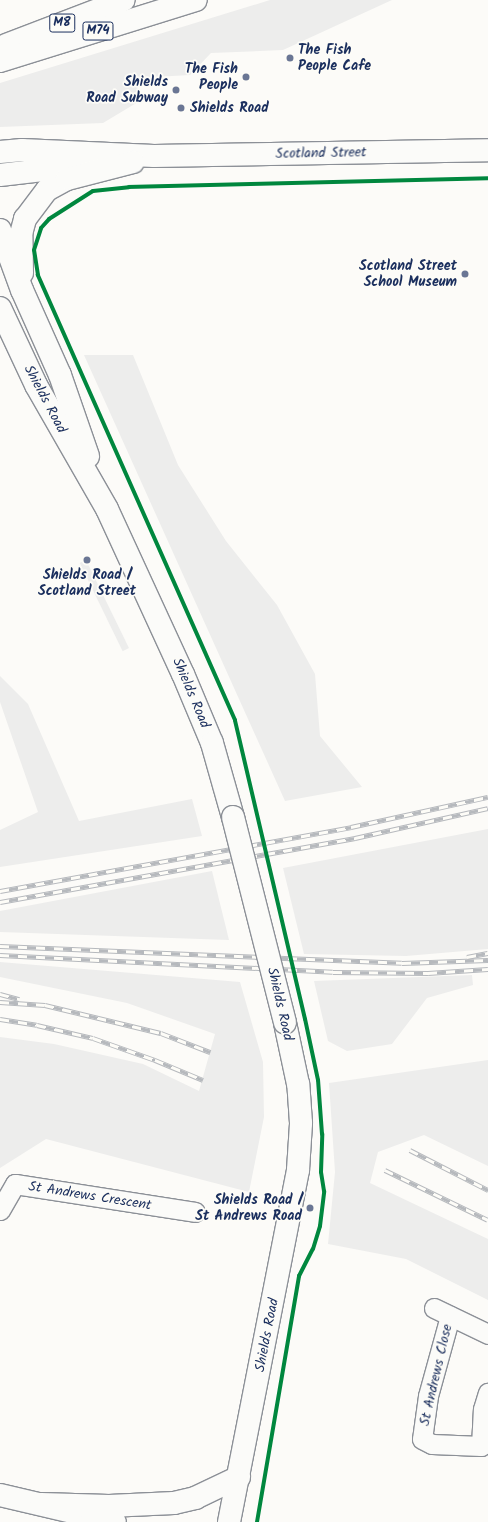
<!DOCTYPE html>
<html>
<head>
<meta charset="utf-8">
<style>
  body { margin:0 }
  #map { position:relative; width:488px; height:1522px; overflow:hidden; background:#fcfbf8; font-family:Kalam,sans-serif }
  div>[style] { position:absolute }
  .green>* { inset:0; background:#ededec; transform-origin:0 0 }
  .roads { filter:drop-shadow(1px 0 #8c9097) drop-shadow(-1px 0 #8c9097) drop-shadow(0 1px #8c9097) drop-shadow(0 -1px #8c9097) }
  .street>* { height:19px; margin:-9.5px; padding:0 9.5px; transform-origin:9.5px; border-radius:9.5px; background:#fbfbf9 }
  .secondary>* { height:22px; margin:-11px; padding:0 11px; transform-origin:11px; border-radius:11px; background:#fbfbf9 }
  .highway>* { height:22px; margin:-11px; padding:0 11px; transform-origin:11px; border-radius:11px; background:#fbfbf9 }
  .rail>* { height:4.5px; margin-top:-2.25px; transform-origin:0; background:repeating-linear-gradient(90deg,#fdfcf7 0 9px,#b6b9bd 0 18px); box-sizing:border-box; border-block:1px solid #b6b9bd }
  .bridges { filter:drop-shadow(1px 0 #8c9097) drop-shadow(-1px 0 #8c9097) drop-shadow(0 1px #8c9097) drop-shadow(0 -1px #8c9097) }
  .secondary-bridge>* { height:22px; margin:-11px; padding:0 11px; transform-origin:11px; border-radius:11px; background:#fbfbf9 }
  .cycleway>* { height:4px; margin:-2px; padding:0 2px; transform-origin:2px; border-radius:2px; background:#00873e }
  .dots>* { width:11px; height:11px; translate:-50% -50%; box-sizing:border-box; border:2px solid #fdfcf7; border-radius:50% }
  span { translate:-50% -50%; white-space:nowrap; text-align:center; line-height:1.15; -webkit-text-stroke:3.5px #fdfcf7; paint-order:stroke }
  .shield-label span { padding:1px 3px; background:#fdfcf7; border:1px solid; border-radius:3px; -webkit-text-stroke-width:0 }
  .shield-label { font-size:13px; color:#1b2f5e; font-weight:700 }
  .poi-label { font-size:14px; color:#1b2f5e; font-weight:700 }
  .left { translate:0 -50%; text-align:left }
  .right { translate:-100% -50%; text-align:right }
  .street-label { font-size:14px; color:#1b2f5e }
</style>
</head>
<body>
<div id="map">
  <div class="green">
    <div style="clip-path:polygon(270px 0,392px 0,283px 50px,211px 53px,190px 75px,137px 78px,138px 102px,103px 123px,0 127px,0 83px)"></div>
    <div style="clip-path:polygon(84px 355px,133px 355px,178px 465px,226px 541px,277px 605px,315px 674px,320px 736px,362px 787px,285px 801px)"></div>
    <div style="left:86px;top:560px;width:98px;height:7px;rotate:64deg"></div>
    <div style="clip-path:polygon(0 676px,28px 704px,79px 821px,192px 799px,202px 836px,0 867px,0 830px,38px 812px,0 702px)"></div>
    <div style="clip-path:polygon(488px 829px,488px 949px,406px 956px,304px 954px,283px 868px)"></div>
    <div style="clip-path:polygon(212px 871px,229px 940px,0 932px,0 911px)"></div>
    <div style="clip-path:polygon(0 962px,240px 982px,263px 1062px,264px 1117px,249px 1192px,46px 1139px,0 1168px,0 1037px,54px 1044px,143px 1064px,199px 1091px,215px 1034px,127px 1003px,0 977px)"></div>
    <div style="clip-path:polygon(472px 975px,473px 985px,427px 998px,392px 1044px,347px 1051px,328px 1041px,314px 981px)"></div>
    <div style="clip-path:polygon(488px 1060px,488px 1166px,424px 1135px,378px 1152px,370px 1183px,488px 1239px,488px 1300px,406px 1259px,328px 1244px,335px 1172px,329px 1083px)"></div>
  </div>
  <div class="roads">
    <div class="street">
      <div style="left:0;top:1210px;width:30px;rotate:-60deg"></div>
      <div style="left:15px;top:1184px;width:182px;rotate:8.8deg"></div>
      <div style="left:434px;top:1308px;width:60px;rotate:25.7deg"></div>
      <div style="left:450px;top:1316px;width:83px;rotate:105.4deg"></div>
      <div style="left:428px;top:1396px;width:43px;rotate:97.9deg"></div>
      <div style="left:422px;top:1439px;width:11px;rotate:27deg"></div>
      <div style="left:432px;top:1444px;width:49px;rotate:2.3deg"></div>
      <div style="left:481px;top:1446px;width:37px;rotate:-87deg"></div>
      <div style="left:483px;top:1409px;width:17px;rotate:-73deg"></div>
    </div>
    <div class="secondary">
      <div style="left:0;top:152px;width:22px;rotate:-5deg"></div>
      <div style="left:22px;top:150px;width:132px;rotate:2.6deg"></div>
      <div style="left:154px;top:156px;width:334px;rotate:-1deg"></div>
      <div style="left:0;top:175px;width:86px;rotate:-6.7deg"></div>
      <div style="left:0;top:230px;width:64px;rotate:69.9deg"></div>
      <div style="left:22px;top:290px;width:93px;rotate:65.9deg"></div>
      <div style="left:60px;top:375px;width:86px;rotate:70.9deg"></div>
      <div style="left:22px;top:273px;width:39px;rotate:-91deg"></div>
      <div style="left:21px;top:234px;width:16px;rotate:-75deg"></div>
      <div style="left:25px;top:219px;width:36px;rotate:-53deg"></div>
      <div style="left:47px;top:190px;width:23px;rotate:-29deg"></div>
      <div style="left:67px;top:179px;width:68px;rotate:-14.4deg"></div>
      <div style="left:0;top:308px;width:85px;rotate:64.9deg"></div>
      <div style="left:36px;top:385px;width:143px;rotate:60.2deg"></div>
      <div style="left:107px;top:509px;width:182px;rotate:65.3deg"></div>
      <div style="left:183px;top:674px;width:75px;rotate:67.2deg"></div>
      <div style="left:212px;top:743px;width:77px;rotate:74.2deg"></div>
      <div style="left:0;top:1495px;width:118px;rotate:13.2deg"></div>
      <div style="left:41px;top:1504px;width:68px;rotate:1.7deg"></div>
      <div style="left:109px;top:1506px;width:65px;rotate:-2.6deg"></div>
      <div style="left:174px;top:1503px;width:22px;rotate:-13deg"></div>
      <div style="left:195px;top:1498px;width:49px;rotate:-25.5deg"></div>
      <div style="left:229px;top:1522px;width:359px;rotate:-78.9deg"></div>
      <div style="left:298px;top:1170px;width:47px;rotate:-86.3deg"></div>
      <div style="left:301px;top:1123px;width:39px;rotate:-94deg"></div>
      <div style="left:298px;top:1084px;width:62px;rotate:-102deg"></div>
    </div>
    <div class="highway">
      <div style="left:6px;top:45px;width:126px;rotate:-20.9deg"></div>
      <div style="left:0;top:61px;width:205px;rotate:-17.3deg"></div>
    </div>
  </div>
  <div class="rail">
    <div style="left:0;top:891px;width:357px;rotate:-10.3deg"></div>
    <div style="left:351px;top:827px;width:140px;rotate:-12.4deg"></div>
    <div style="left:0;top:902px;width:361px;rotate:-10.2deg"></div>
    <div style="left:355px;top:838px;width:136px;rotate:-12.7deg"></div>
    <div style="left:0;top:946px;width:402px;rotate:2.4deg"></div>
    <div style="left:402px;top:963px;width:86px;rotate:-2deg"></div>
    <div style="left:0;top:955px;width:333px;rotate:2.9deg"></div>
    <div style="left:333px;top:972px;width:95px;rotate:0.6deg"></div>
    <div style="left:428px;top:973px;width:60px;rotate:-3.8deg"></div>
    <div style="left:467px;top:957px;width:21px;rotate:-11deg"></div>
    <div style="left:0;top:994px;width:20px;rotate:15deg"></div>
    <div style="left:0;top:1002px;width:45px;rotate:3.8deg"></div>
    <div style="left:45px;top:1005px;width:119px;rotate:13.6deg"></div>
    <div style="left:161px;top:1033px;width:53px;rotate:21.2deg"></div>
    <div style="left:0;top:1019px;width:37px;rotate:9deg"></div>
    <div style="left:37px;top:1025px;width:57px;rotate:13.1deg"></div>
    <div style="left:93px;top:1038px;width:66px;rotate:19.5deg"></div>
    <div style="left:155px;top:1060px;width:52px;rotate:22.6deg"></div>
    <div style="left:410px;top:1150px;width:88px;rotate:27.1deg"></div>
    <div style="left:385px;top:1170px;width:114px;rotate:25.9deg"></div>
  </div>
  <div class="bridges">
    <div class="secondary-bridge">
      <div style="left:233px;top:817px;width:212px;rotate:75.8deg"></div>
    </div>
  </div>
  <div class="cycleway">
    <div style="left:257px;top:1522px;width:250px;rotate:-80.3deg"></div>
    <div style="left:299px;top:1276px;width:30px;rotate:-63deg"></div>
    <div style="left:313px;top:1249px;width:24px;rotate:-73deg"></div>
    <div style="left:320px;top:1226px;width:35px;rotate:-83deg"></div>
    <div style="left:324px;top:1191px;width:19px;rotate:-99deg"></div>
    <div style="left:321px;top:1172px;width:38px;rotate:-88deg"></div>
    <div style="left:322px;top:1134px;width:54px;rotate:-94.2deg"></div>
    <div style="left:318px;top:1080px;width:62px;rotate:-102deg"></div>
    <div style="left:305px;top:1019px;width:307px;rotate:-103.2deg"></div>
    <div style="left:235px;top:720px;width:487px;rotate:-113.9deg"></div>
    <div style="left:38px;top:275px;width:25px;rotate:-99deg"></div>
    <div style="left:34px;top:250px;width:23px;rotate:-72deg"></div>
    <div style="left:41px;top:228px;width:12px;rotate:-48deg"></div>
    <div style="left:49px;top:219px;width:52px;rotate:-32.5deg"></div>
    <div style="left:93px;top:191px;width:36px;rotate:-6deg"></div>
    <div style="left:129px;top:187px;width:359px;rotate:-1.4deg"></div>
  </div>
  <div class="dots">
    <div style="left:290px;top:58px;background:#6a7694"></div>
    <div style="left:246px;top:77px;background:#6a7694"></div>
    <div style="left:176px;top:90px;background:#6a7694"></div>
    <div style="left:181px;top:108px;background:#6a7694"></div>
    <div style="left:465px;top:274px;background:#6a7694"></div>
    <div style="left:87px;top:560px;background:#6a7694"></div>
    <div style="left:310px;top:1208px;background:#6a7694"></div>
  </div>
  <div class="shield-label">
    <span style="left:62px;top:23px">M8</span>
    <span style="left:98px;top:31px">M74</span>
  </div>
  <div class="poi-label">
    <span class="left" style="left:298px;top:58px">The Fish<br>People Cafe</span>
    <span class="right" style="left:238px;top:77px">The Fish<br>People</span>
    <span class="right" style="left:168px;top:90px">Shields<br>Road Subway</span>
    <span class="left" style="left:190px;top:108px">Shields Road</span>
    <span class="right" style="left:457px;top:274px">Scotland Street<br>School Museum</span>
    <span style="left:87px;top:583px">Shields Road /<br>Scotland Street</span>
    <span class="right" style="left:302px;top:1208px">Shields Road /<br>St Andrews Road</span>
  </div>
  <div class="street-label">
    <span style="left:321px;top:153px;rotate:-1deg">Scotland Street</span>
    <span style="left:45px;top:399px;rotate:62deg">Shields Road</span>
    <span style="left:191px;top:693px;rotate:67deg">Shields Road</span>
    <span style="left:280px;top:1004px;rotate:77deg">Shields Road</span>
    <span style="left:90px;top:1196px;rotate:9deg">St Andrews Crescent</span>
    <span style="left:267px;top:1335px;rotate:-79deg">Shields Road</span>
    <span style="left:436px;top:1375px;rotate:-77deg">St Andrews Close</span>
  </div>
</div>
</body>
</html>
